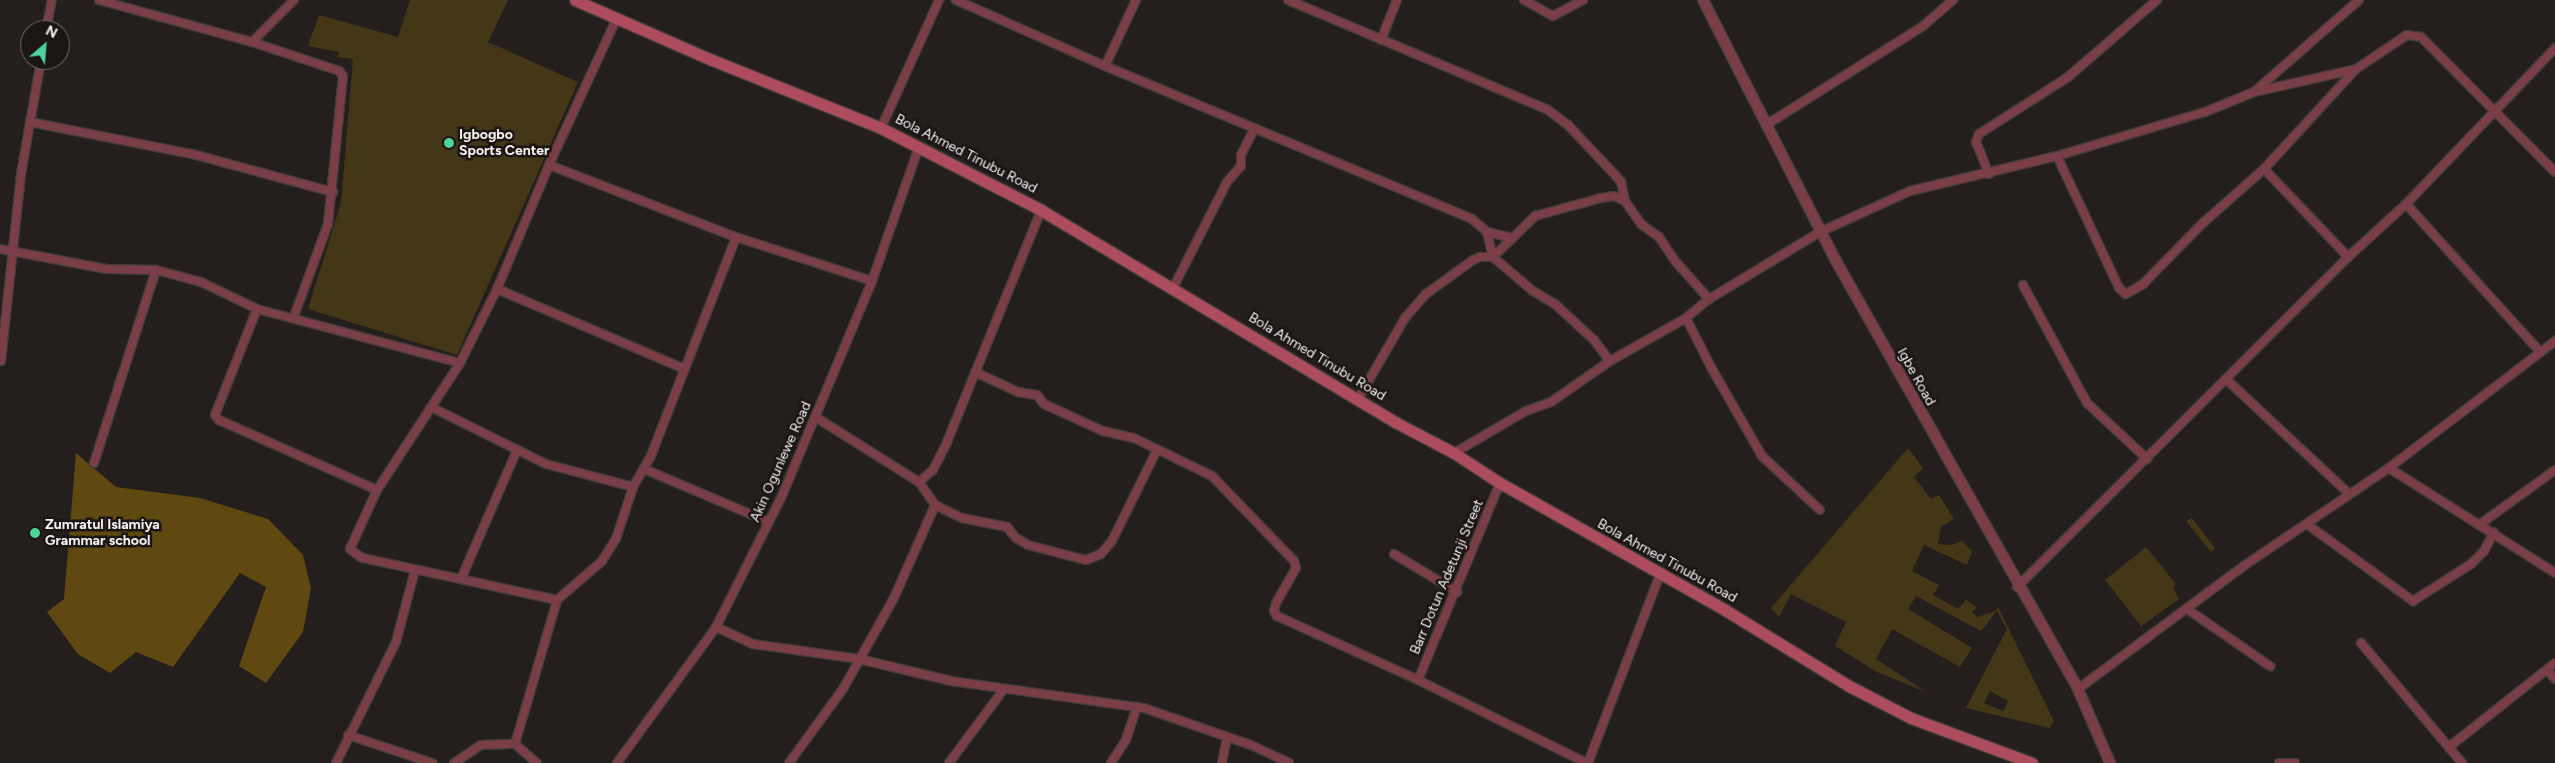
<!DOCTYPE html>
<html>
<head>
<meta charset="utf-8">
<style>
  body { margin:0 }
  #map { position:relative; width:2555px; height:763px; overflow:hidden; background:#241e1c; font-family:Figtree,sans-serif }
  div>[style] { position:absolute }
  .green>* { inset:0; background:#443718 }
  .forest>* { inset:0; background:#5f4911 }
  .roads { filter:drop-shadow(1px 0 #413c3a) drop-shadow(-1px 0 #413c3a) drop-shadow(0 1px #413c3a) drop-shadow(0 -1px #413c3a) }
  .minor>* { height:8px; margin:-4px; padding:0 4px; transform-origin:4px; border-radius:4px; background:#7a3e47 }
  .tertiary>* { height:10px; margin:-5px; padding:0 5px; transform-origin:5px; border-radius:5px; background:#7a3e47 }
  .secondary>* { height:11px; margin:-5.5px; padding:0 5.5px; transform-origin:5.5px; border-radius:5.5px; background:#ac4c5d }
  .dots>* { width:14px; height:14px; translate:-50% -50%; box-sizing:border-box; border:2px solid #1b1513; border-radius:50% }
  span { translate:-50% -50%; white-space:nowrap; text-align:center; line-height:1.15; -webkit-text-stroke:5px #1b1513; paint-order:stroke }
  .poi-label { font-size:14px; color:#f5f1f0; font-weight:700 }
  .left { translate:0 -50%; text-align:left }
  .street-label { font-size:14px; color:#f5f1f0 }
  .north { position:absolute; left:20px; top:20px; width:50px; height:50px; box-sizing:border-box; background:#1b1513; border:1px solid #726d6b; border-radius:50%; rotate:27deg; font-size:14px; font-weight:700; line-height:20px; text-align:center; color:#f5f1f0 }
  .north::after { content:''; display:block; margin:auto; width:18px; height:22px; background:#4ed39a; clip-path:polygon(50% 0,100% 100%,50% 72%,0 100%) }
</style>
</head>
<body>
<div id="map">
  <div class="green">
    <div style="clip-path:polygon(410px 0,508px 0,488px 42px,578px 82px,457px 355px,308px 309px,341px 203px,353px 59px,337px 57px,339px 52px,308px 46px,319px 15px,398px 37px)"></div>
    <div style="clip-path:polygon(evenodd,1908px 448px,1923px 468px,1914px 477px,1931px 499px,1939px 495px,1954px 519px,1941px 527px,1938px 544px,1952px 545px,1962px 541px,1972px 551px,1967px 565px,1924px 545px,1912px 571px,1939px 585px,1933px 595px,1958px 609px,1966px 600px,1977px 607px,1972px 612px,1977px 617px,1996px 611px,1998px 607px,2054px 721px,2050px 728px,1966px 708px,2007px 629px,1997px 611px,1981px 631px,1916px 596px,1908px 609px,1972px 648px,1960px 667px,1892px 629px,1876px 659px,1926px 692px,1877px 672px,1835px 646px,1846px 622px,1791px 594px,1779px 617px,1771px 608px,1908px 448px,1990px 691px,2008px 701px,2003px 711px,1984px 703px,1990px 691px)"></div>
    <div style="clip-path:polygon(2192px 518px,2215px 548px,2211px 552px,2186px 521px)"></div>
    <div style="clip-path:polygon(2146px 547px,2176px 584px,2173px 588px,2179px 599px,2141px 626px,2105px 580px)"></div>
  </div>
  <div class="forest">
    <div style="clip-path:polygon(76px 453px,116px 487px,200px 498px,268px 519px,303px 555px,311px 588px,303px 632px,266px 683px,239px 666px,266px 587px,240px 573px,173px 667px,136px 652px,110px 673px,78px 654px,47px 612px,64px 599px)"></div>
  </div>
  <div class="roads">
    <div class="minor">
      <div style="left:99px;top:0;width:159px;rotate:15.4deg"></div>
      <div style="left:252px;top:42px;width:92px;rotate:18.4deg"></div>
      <div style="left:339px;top:71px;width:6px;rotate:51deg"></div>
      <div style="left:343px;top:76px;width:149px;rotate:95.8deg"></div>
      <div style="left:328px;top:224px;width:101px;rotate:110.2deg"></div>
      <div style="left:956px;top:0;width:163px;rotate:23.9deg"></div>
      <div style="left:1105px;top:66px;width:398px;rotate:22.6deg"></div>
      <div style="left:1472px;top:219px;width:20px;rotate:41deg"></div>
      <div style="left:1487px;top:232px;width:26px;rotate:77deg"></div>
      <div style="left:1493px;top:257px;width:52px;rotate:40.4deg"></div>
      <div style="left:1533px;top:291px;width:26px;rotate:31deg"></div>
      <div style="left:1555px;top:304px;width:53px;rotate:42.7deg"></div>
      <div style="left:1594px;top:340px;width:26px;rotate:53deg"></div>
      <div style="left:1288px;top:0;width:282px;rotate:22.9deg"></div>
      <div style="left:1548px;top:110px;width:25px;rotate:37deg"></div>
      <div style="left:1568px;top:125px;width:70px;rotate:46.7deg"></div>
      <div style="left:1616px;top:176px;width:8px;rotate:50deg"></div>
      <div style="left:1621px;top:182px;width:19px;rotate:78deg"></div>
      <div style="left:1625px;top:201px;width:28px;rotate:55deg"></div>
      <div style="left:1641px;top:224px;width:22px;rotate:36deg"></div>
      <div style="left:1659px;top:237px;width:30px;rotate:56deg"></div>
      <div style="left:1676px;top:262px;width:50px;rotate:48.3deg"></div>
      <div style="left:1524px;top:0;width:33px;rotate:29deg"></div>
      <div style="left:1553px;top:16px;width:34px;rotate:-28deg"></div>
      <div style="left:46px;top:30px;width:31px;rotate:-79deg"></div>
      <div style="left:1381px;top:40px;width:43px;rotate:-68.2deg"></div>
      <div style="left:252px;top:42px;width:59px;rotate:-45deg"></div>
      <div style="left:1105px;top:66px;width:73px;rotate:-64.8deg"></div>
      <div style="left:2255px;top:91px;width:138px;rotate:-41.2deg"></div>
      <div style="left:30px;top:122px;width:165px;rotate:11.2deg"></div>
      <div style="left:192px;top:154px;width:146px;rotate:15.1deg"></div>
      <div style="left:1766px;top:125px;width:186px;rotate:-32.2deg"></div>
      <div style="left:1923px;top:26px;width:40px;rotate:-41deg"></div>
      <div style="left:881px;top:128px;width:141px;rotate:-65.6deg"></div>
      <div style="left:2057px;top:156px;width:146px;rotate:64.8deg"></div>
      <div style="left:2119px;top:288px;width:9px;rotate:41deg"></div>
      <div style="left:2126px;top:294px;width:20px;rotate:-30deg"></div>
      <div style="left:2143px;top:284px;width:86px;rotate:-45.5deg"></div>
      <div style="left:2203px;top:223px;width:81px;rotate:-41.5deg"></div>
      <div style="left:2264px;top:169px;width:136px;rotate:-47.4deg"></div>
      <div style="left:2356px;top:69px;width:61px;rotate:-33.7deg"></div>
      <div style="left:2407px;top:35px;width:14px;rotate:8deg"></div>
      <div style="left:2421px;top:37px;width:190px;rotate:45.2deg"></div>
      <div style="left:549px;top:165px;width:200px;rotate:21.1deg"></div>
      <div style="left:736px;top:237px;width:143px;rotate:17.9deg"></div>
      <div style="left:2264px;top:169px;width:122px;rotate:46.3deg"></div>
      <div style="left:1989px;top:174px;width:35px;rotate:-112deg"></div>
      <div style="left:1976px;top:142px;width:9px;rotate:-69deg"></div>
      <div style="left:1979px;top:134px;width:106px;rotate:-32.6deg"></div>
      <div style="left:2068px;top:77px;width:118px;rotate:-40.9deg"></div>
      <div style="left:2406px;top:204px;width:200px;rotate:47.8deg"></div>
      <div style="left:1487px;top:232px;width:26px;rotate:13deg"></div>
      <div style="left:0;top:249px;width:108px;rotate:10.7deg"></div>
      <div style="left:106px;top:269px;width:50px;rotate:1.1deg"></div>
      <div style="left:156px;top:270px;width:47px;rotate:14.9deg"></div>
      <div style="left:201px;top:282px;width:62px;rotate:25.7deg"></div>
      <div style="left:257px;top:309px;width:210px;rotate:14.9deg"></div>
      <div style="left:2023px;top:285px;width:134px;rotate:61.5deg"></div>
      <div style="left:2087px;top:403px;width:82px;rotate:43deg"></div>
      <div style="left:1173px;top:288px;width:119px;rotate:-63deg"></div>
      <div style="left:1227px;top:182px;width:21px;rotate:-49deg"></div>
      <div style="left:1241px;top:166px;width:11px;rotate:-90deg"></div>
      <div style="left:1241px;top:155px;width:29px;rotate:-63deg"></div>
      <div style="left:497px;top:289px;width:204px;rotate:23.1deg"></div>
      <div style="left:257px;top:309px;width:114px;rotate:111.6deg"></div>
      <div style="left:215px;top:415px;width:6px;rotate:51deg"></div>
      <div style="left:219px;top:420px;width:173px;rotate:23.9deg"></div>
      <div style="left:1686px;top:318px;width:57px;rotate:63deg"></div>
      <div style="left:1712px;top:369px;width:100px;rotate:60.1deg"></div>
      <div style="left:1762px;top:456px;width:79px;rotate:43deg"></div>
      <div style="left:1px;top:361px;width:188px;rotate:-83.9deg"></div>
      <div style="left:21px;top:174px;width:116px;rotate:-80deg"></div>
      <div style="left:975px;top:372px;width:47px;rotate:24.9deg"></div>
      <div style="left:1018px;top:392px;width:19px;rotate:9deg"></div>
      <div style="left:1037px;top:395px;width:11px;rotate:52deg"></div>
      <div style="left:1044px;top:404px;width:65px;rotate:24.6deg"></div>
      <div style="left:1103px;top:431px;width:32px;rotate:13deg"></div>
      <div style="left:1134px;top:438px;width:87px;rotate:26deg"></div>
      <div style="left:1212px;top:476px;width:118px;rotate:46deg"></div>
      <div style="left:1294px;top:561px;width:7px;rotate:74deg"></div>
      <div style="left:1296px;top:568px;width:40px;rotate:119.7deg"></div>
      <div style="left:1276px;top:603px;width:8px;rotate:104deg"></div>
      <div style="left:1274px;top:611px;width:6px;rotate:59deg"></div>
      <div style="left:1277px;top:616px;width:155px;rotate:24.4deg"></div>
      <div style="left:1418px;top:680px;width:188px;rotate:26.2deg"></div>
      <div style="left:2227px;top:380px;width:166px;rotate:43deg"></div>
      <div style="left:1358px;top:399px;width:94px;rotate:-59.9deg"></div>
      <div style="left:1405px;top:318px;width:32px;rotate:-49deg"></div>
      <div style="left:1426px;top:294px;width:58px;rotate:-35.9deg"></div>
      <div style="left:1473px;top:260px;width:8px;rotate:-23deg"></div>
      <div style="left:1480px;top:257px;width:13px"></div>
      <div style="left:1493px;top:257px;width:59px;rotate:-44.3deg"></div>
      <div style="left:1535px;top:216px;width:68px;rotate:-15.3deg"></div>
      <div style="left:1601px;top:198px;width:13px;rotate:-9deg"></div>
      <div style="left:1614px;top:196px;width:12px;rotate:24deg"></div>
      <div style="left:431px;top:407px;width:128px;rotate:26.4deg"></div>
      <div style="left:546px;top:464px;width:90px;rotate:14.8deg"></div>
      <div style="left:817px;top:418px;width:120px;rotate:32.1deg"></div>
      <div style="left:919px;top:482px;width:28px;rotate:55deg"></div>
      <div style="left:935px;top:505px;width:30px;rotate:26deg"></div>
      <div style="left:962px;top:518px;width:46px;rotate:11.3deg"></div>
      <div style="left:1007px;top:527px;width:14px;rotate:51deg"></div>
      <div style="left:1016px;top:538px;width:14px;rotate:30deg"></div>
      <div style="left:1028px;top:545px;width:60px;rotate:14.5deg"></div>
      <div style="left:1086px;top:560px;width:16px;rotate:-22deg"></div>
      <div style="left:1101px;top:554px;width:17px;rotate:-50deg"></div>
      <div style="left:1112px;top:541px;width:102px;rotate:-63.7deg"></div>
      <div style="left:1454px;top:453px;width:83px;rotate:-30.3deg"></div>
      <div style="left:1526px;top:411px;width:27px;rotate:-20deg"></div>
      <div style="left:1551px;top:402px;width:72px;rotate:-34.8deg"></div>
      <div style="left:1610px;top:361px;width:87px;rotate:-29.5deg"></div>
      <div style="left:1686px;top:318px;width:30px;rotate:-40deg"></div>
      <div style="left:1709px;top:299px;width:130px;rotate:-31.1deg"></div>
      <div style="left:1820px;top:232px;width:99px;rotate:-24.5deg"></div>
      <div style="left:1910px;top:191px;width:151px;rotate:-13.4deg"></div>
      <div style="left:2057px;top:156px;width:154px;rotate:-16.6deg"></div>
      <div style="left:2205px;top:112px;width:53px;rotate:-22.2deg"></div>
      <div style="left:2254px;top:92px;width:105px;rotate:-12.7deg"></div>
      <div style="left:94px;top:463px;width:203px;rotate:-72.2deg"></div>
      <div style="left:2389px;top:468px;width:196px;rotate:32.3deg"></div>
      <div style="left:644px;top:469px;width:136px;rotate:23deg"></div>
      <div style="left:919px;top:482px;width:18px;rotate:-41deg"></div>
      <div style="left:933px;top:470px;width:31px;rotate:-63deg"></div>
      <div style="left:947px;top:442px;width:250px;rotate:-67.9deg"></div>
      <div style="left:2308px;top:525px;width:130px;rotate:35.9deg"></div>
      <div style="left:2413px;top:601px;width:69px;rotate:-32.5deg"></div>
      <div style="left:2471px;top:564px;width:18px;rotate:-45deg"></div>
      <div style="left:2484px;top:551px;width:21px;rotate:-62deg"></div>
      <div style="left:2479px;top:525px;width:94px;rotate:-35.9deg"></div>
      <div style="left:1394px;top:554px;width:74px;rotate:31.1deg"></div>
      <div style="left:461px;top:579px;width:141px;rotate:-66.5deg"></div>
      <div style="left:2017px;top:587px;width:467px;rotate:-44.9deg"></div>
      <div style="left:2348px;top:257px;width:79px;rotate:-42.4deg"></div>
      <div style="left:2406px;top:204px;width:216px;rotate:-46.3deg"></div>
      <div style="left:557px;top:600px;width:199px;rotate:-167.8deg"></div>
      <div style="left:362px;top:558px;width:15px;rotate:-143deg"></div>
      <div style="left:350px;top:549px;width:65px;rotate:-65.4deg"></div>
      <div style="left:377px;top:490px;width:152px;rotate:-56.8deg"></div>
      <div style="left:460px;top:363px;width:83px;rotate:-63.4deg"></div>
      <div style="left:497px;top:289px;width:134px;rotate:-67.2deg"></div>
      <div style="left:549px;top:165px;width:162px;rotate:-65.2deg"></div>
      <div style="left:2187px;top:609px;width:101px;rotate:34.5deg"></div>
      <div style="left:716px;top:627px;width:41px;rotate:24.7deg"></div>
      <div style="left:753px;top:644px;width:107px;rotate:8.1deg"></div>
      <div style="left:859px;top:659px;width:95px;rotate:13.4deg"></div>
      <div style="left:951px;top:681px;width:195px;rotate:8deg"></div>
      <div style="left:1144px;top:708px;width:113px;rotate:19.1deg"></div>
      <div style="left:1251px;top:745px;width:42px;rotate:25.3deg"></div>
      <div style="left:2361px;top:643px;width:157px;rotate:49.9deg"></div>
      <div style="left:2547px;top:670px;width:12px;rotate:48deg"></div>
      <div style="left:1418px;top:680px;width:213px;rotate:-67.4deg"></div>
      <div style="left:2078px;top:689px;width:208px;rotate:-36.6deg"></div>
      <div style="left:2245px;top:565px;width:174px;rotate:-34deg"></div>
      <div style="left:2389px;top:468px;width:209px;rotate:-37.4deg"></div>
      <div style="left:348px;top:735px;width:89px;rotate:18.4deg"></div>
      <div style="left:515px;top:744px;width:150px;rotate:-73.7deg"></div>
      <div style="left:557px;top:600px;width:60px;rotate:-40.9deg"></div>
      <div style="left:602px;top:561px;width:26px;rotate:-58deg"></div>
      <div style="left:616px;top:539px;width:55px;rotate:-71.9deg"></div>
      <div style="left:633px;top:487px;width:34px;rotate:-60deg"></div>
      <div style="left:650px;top:458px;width:237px;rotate:-68.7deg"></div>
      <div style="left:2449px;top:747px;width:135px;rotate:-38.4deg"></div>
      <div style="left:336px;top:763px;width:135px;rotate:-63.6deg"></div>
      <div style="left:396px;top:642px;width:74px;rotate:-75.2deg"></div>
      <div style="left:454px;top:763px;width:32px;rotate:-34deg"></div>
      <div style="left:481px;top:745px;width:34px;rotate:-2deg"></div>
      <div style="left:515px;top:744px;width:29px;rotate:41deg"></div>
      <div style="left:617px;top:763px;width:168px;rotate:-53.9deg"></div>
      <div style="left:716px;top:627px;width:144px;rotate:-63.3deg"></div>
      <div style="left:781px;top:498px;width:235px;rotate:-67.2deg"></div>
      <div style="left:872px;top:281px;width:142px;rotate:-70.7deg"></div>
      <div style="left:789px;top:763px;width:92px;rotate:-53.9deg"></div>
      <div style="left:843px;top:689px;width:104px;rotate:-60.7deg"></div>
      <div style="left:894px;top:598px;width:102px;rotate:-66.2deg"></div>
      <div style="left:949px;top:763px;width:92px;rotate:-53.4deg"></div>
      <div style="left:1111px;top:763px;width:27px;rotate:-57deg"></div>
      <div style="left:1126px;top:740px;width:35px;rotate:-72deg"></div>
      <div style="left:1222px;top:763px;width:26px;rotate:-79deg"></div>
      <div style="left:1588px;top:763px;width:202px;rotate:-69.1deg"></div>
      <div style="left:2279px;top:763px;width:16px"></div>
    </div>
    <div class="tertiary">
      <div style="left:1703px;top:0;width:293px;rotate:63deg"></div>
      <div style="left:1836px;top:261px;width:492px;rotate:60.5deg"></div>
      <div style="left:2078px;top:689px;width:81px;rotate:66.6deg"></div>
    </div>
    <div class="secondary">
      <div style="left:575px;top:0;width:150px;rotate:23.7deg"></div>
      <div style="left:712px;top:60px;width:182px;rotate:21.9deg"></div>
      <div style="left:881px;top:128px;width:180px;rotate:27.1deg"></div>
      <div style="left:1041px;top:210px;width:413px;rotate:30.9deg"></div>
      <div style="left:1395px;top:422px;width:67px;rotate:27.7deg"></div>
      <div style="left:1454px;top:453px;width:55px;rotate:33.1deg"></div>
      <div style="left:1500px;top:483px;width:258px;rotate:29.4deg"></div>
      <div style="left:1725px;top:610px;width:145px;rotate:31.5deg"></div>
      <div style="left:1849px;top:686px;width:70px;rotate:27.3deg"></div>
      <div style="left:1911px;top:718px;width:129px;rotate:20.4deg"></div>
    </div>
  </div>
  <div class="dots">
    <div style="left:449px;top:143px;background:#4ed39a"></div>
    <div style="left:35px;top:533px;background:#4ed39a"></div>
  </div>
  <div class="poi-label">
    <span class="left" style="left:459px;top:143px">Igbogbo<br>Sports Center</span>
    <span class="left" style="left:45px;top:533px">Zumratul Islamiya<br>Grammar school</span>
  </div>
  <div class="street-label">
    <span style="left:966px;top:154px;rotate:27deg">Bola Ahmed Tinubu Road</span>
    <span style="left:1317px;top:357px;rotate:31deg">Bola Ahmed Tinubu Road</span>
    <span style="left:1916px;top:377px;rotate:61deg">Igbe Road</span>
    <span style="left:781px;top:462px;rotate:-66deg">Akin Ogunlewe Road</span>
    <span style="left:1667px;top:561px;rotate:29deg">Bola Ahmed Tinubu Road</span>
    <span style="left:1447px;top:577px;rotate:-67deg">Barr Dotun Adetunji Street</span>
  </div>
  <div class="north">N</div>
</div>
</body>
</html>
